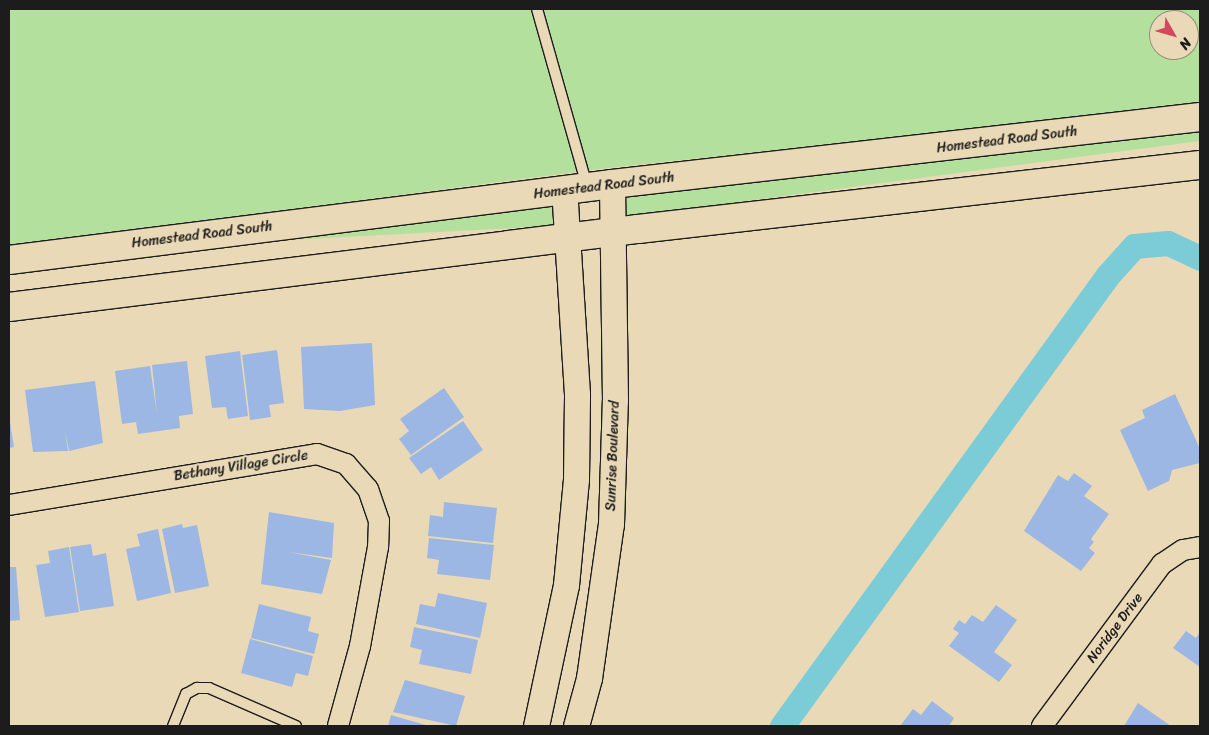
<!DOCTYPE html>
<html>
<head>
<meta charset="utf-8">
<style>
  body { margin:0 }
  #map { position:relative; width:1209px; height:735px; overflow:hidden; background:#ead9b6; font-family:Sriracha,sans-serif }
  div>[style] { position:absolute }
  .green>* { inset:0; background:#b4e09e; transform-origin:0 0 }
  .canal>* { height:25px; margin:-12.5px; padding:0 12.5px; transform-origin:12.5px; border-radius:12.5px; background:#7cccd7 }
  .building>* { inset:0; background:#9cb7e3 }
  .roads { filter:drop-shadow(1px 0 #1c1c1c) drop-shadow(-1px 0 #1c1c1c) drop-shadow(0 1px #1c1c1c) drop-shadow(0 -1px #1c1c1c) }
  .service>* { height:10px; margin:-5px; padding:0 5px; transform-origin:5px; border-radius:5px; background:#ead9b6 }
  .minor>* { height:20px; margin:-10px; padding:0 10px; transform-origin:10px; border-radius:10px; background:#ead9b6 }
  .tertiary>* { height:25px; margin:-12.5px; padding:0 12.5px; transform-origin:12.5px; border-radius:12.5px; background:#ead9b6 }
  .secondary>* { height:28px; margin:-14px; padding:0 14px; transform-origin:14px; border-radius:14px; background:#ead9b6 }
  span { translate:-50% -50%; white-space:nowrap; text-align:center; line-height:1.15; -webkit-text-stroke:4px #ead9b6; paint-order:stroke }
  .street-label { font-size:14px; color:#1c1c1c }
  .frame { position:absolute; inset:0; border:10px solid #1c1c1c; pointer-events:none }
  .north { position:absolute; left:1149px; top:10px; width:50px; height:50px; box-sizing:border-box; background:#ead9b6; border:1px solid #988d78; border-radius:50%; rotate:128deg; font-size:14px; font-weight:700; line-height:20px; text-align:center; color:#1c1c1c }
  .north::after { content:''; display:block; margin:auto; width:18px; height:22px; background:#d1495b; clip-path:polygon(50% 0,100% 100%,50% 72%,0 100%) }
</style>
</head>
<body>
<div id="map">
  <div class="green">
    <div style="clip-path:polygon(evenodd,9px 9px,1200px 9px,1200px 104px,599px 169px,9px 246px,9px 9px,1159px 20px,1189px 20px,1189px 50px,1159px 50px,1159px 20px)"></div>
    <div style="clip-path:polygon(1200px 131px,1200px 141px,625px 217px,625px 196px)"></div>
    <div style="left:552px;top:205px;width:21px;height:547px;rotate:87deg"></div>
  </div>
  <div class="canal">
    <div style="left:782px;top:726px;width:556px;rotate:-54.14deg"></div>
    <div style="left:1108px;top:275px;width:39px;rotate:-48deg"></div>
    <div style="left:1134px;top:246px;width:34px;rotate:-5deg"></div>
    <div style="left:1168px;top:243px;width:35px;rotate:25deg"></div>
  </div>
  <div class="building">
    <div style="clip-path:polygon(372px 343px,375px 405px,340px 411px,304px 409px,301px 347px)"></div>
    <div style="clip-path:polygon(277px 350px,284px 403px,269px 405px,271px 417px,250px 420px,242px 355px)"></div>
    <div style="clip-path:polygon(240px 351px,248px 416px,228px 419px,226px 407px,212px 408px,205px 356px)"></div>
    <div style="clip-path:polygon(187px 361px,193px 414px,179px 416px,180px 428px,138px 434px,136px 422px,122px 424px,115px 371px,150px 366px,157px 414px,152px 365px)"></div>
    <div style="clip-path:polygon(95px 381px,103px 443px,69px 451px,65px 431px,68px 451px,33px 452px,25px 390px)"></div>
    <div style="clip-path:polygon(444px 388px,464px 417px,411px 455px,399px 439px,409px 431px,400px 419px)"></div>
    <div style="clip-path:polygon(1175px 394px,1200px 449px,1200px 463px,1172px 470px,1169px 481px,1148px 491px,1120px 430px,1145px 418px,1142px 410px)"></div>
    <div style="clip-path:polygon(9px 416px,14px 447px,9px 448px)"></div>
    <div style="clip-path:polygon(463px 421px,483px 450px,439px 480px,431px 467px,421px 474px,409px 458px)"></div>
    <div style="clip-path:polygon(1074px 473px,1092px 486px,1084px 496px,1109px 514px,1091px 539px,1094px 542px,1089px 548px,1095px 553px,1081px 571px,1024px 531px,1058px 475px,1068px 481px)"></div>
    <div style="clip-path:polygon(444px 502px,497px 508px,493px 543px,428px 536px,430px 515px,443px 517px)"></div>
    <div style="clip-path:polygon(269px 512px,334px 523px,332px 558px,288px 552px,331px 560px,322px 594px,261px 584px)"></div>
    <div style="clip-path:polygon(182px 524px,183px 528px,197px 525px,209px 586px,175px 593px,162px 529px)"></div>
    <div style="clip-path:polygon(158px 529px,171px 593px,137px 601px,126px 549px,140px 546px,137px 534px)"></div>
    <div style="clip-path:polygon(429px 538px,494px 545px,490px 580px,437px 574px,439px 560px,427px 558px)"></div>
    <div style="clip-path:polygon(91px 544px,93px 556px,106px 553px,114px 606px,80px 611px,70px 547px)"></div>
    <div style="clip-path:polygon(69px 547px,79px 612px,45px 617px,36px 565px,50px 563px,48px 551px)"></div>
    <div style="clip-path:polygon(9px 567px,16px 567px,20px 620px,9px 621px)"></div>
    <div style="clip-path:polygon(438px 593px,487px 603px,480px 638px,416px 624px,420px 604px,435px 607px)"></div>
    <div style="clip-path:polygon(259px 604px,311px 617px,308px 631px,319px 634px,314px 654px,251px 638px)"></div>
    <div style="clip-path:polygon(996px 605px,1017px 620px,994px 652px,1012px 665px,999px 682px,949px 646px,959px 633px,953px 629px,959px 620px,965px 624px,972px 615px,983px 622px)"></div>
    <div style="clip-path:polygon(414px 627px,478px 640px,471px 674px,419px 664px,422px 650px,410px 647px)"></div>
    <div style="clip-path:polygon(1186px 631px,1196px 638px,1200px 632px,1200px 667px,1173px 648px)"></div>
    <div style="clip-path:polygon(250px 639px,313px 656px,308px 676px,296px 673px,292px 687px,241px 673px)"></div>
    <div style="clip-path:polygon(405px 680px,465px 696px,456px 726px,393px 712px)"></div>
    <div style="clip-path:polygon(932px 701px,954px 718px,949px 726px,900px 726px,913px 709px,921px 715px)"></div>
    <div style="clip-path:polygon(1138px 703px,1171px 726px,1124px 726px)"></div>
    <div style="clip-path:polygon(391px 715px,429px 726px,388px 726px)"></div>
  </div>
  <div class="roads">
    <div class="service">
      <div style="left:537px;top:9px;width:184px;rotate:74.2deg"></div>
      <div style="left:173px;top:726px;width:35px;rotate:-68deg"></div>
      <div style="left:186px;top:694px;width:13px;rotate:-29deg"></div>
      <div style="left:197px;top:688px;width:12px"></div>
      <div style="left:209px;top:688px;width:95px;rotate:23.6deg"></div>
    </div>
    <div class="minor">
      <div style="left:9px;top:505px;width:312px;rotate:-9.4deg"></div>
      <div style="left:317px;top:454px;width:31px;rotate:19deg"></div>
      <div style="left:346px;top:464px;width:33px;rotate:49deg"></div>
      <div style="left:368px;top:489px;width:34px;rotate:71deg"></div>
      <div style="left:379px;top:521px;width:26px;rotate:92deg"></div>
      <div style="left:378px;top:547px;width:101px;rotate:100.3deg"></div>
      <div style="left:360px;top:646px;width:83px;rotate:105.4deg"></div>
      <div style="left:1042px;top:726px;width:202px;rotate:-53.5deg"></div>
      <div style="left:1162px;top:564px;width:25px;rotate:-34deg"></div>
      <div style="left:1183px;top:550px;width:17px;rotate:-10deg"></div>
    </div>
    <div class="tertiary">
      <div style="left:536px;top:726px;width:144px;rotate:-78deg"></div>
      <div style="left:566px;top:585px;width:106px;rotate:-84.6deg"></div>
      <div style="left:576px;top:479px;width:85px;rotate:-89.3deg"></div>
      <div style="left:577px;top:394px;width:204px;rotate:-93.6deg"></div>
      <div style="left:576px;top:726px;width:50px;rotate:-74.8deg"></div>
      <div style="left:589px;top:678px;width:156px;rotate:-81.9deg"></div>
      <div style="left:611px;top:524px;width:124px;rotate:-88.2deg"></div>
      <div style="left:615px;top:400px;width:216px;rotate:-90.8deg"></div>
    </div>
    <div class="secondary">
      <div style="left:9px;top:260px;width:608px;rotate:-7.18deg"></div>
      <div style="left:612px;top:184px;width:592px;rotate:-6.5deg"></div>
      <div style="left:9px;top:307px;width:634px;rotate:-7.07deg"></div>
      <div style="left:638px;top:229px;width:566px;rotate:-6.5deg"></div>
    </div>
  </div>
  <div class="street-label">
    <span style="left:1007px;top:140px;rotate:-7deg">Homestead Road South</span>
    <span style="left:604px;top:186px;rotate:-7deg">Homestead Road South</span>
    <span style="left:202px;top:235px;rotate:-7deg">Homestead Road South</span>
    <span style="left:613px;top:456px;rotate:-88deg">Sunrise Boulevard</span>
    <span style="left:241px;top:466px;rotate:-9deg">Bethany Village Circle</span>
    <span style="left:1115px;top:628px;rotate:-53deg">Noridge Drive</span>
  </div>
  <div class="frame"></div>
  <div class="north">N</div>
</div>
</body>
</html>
